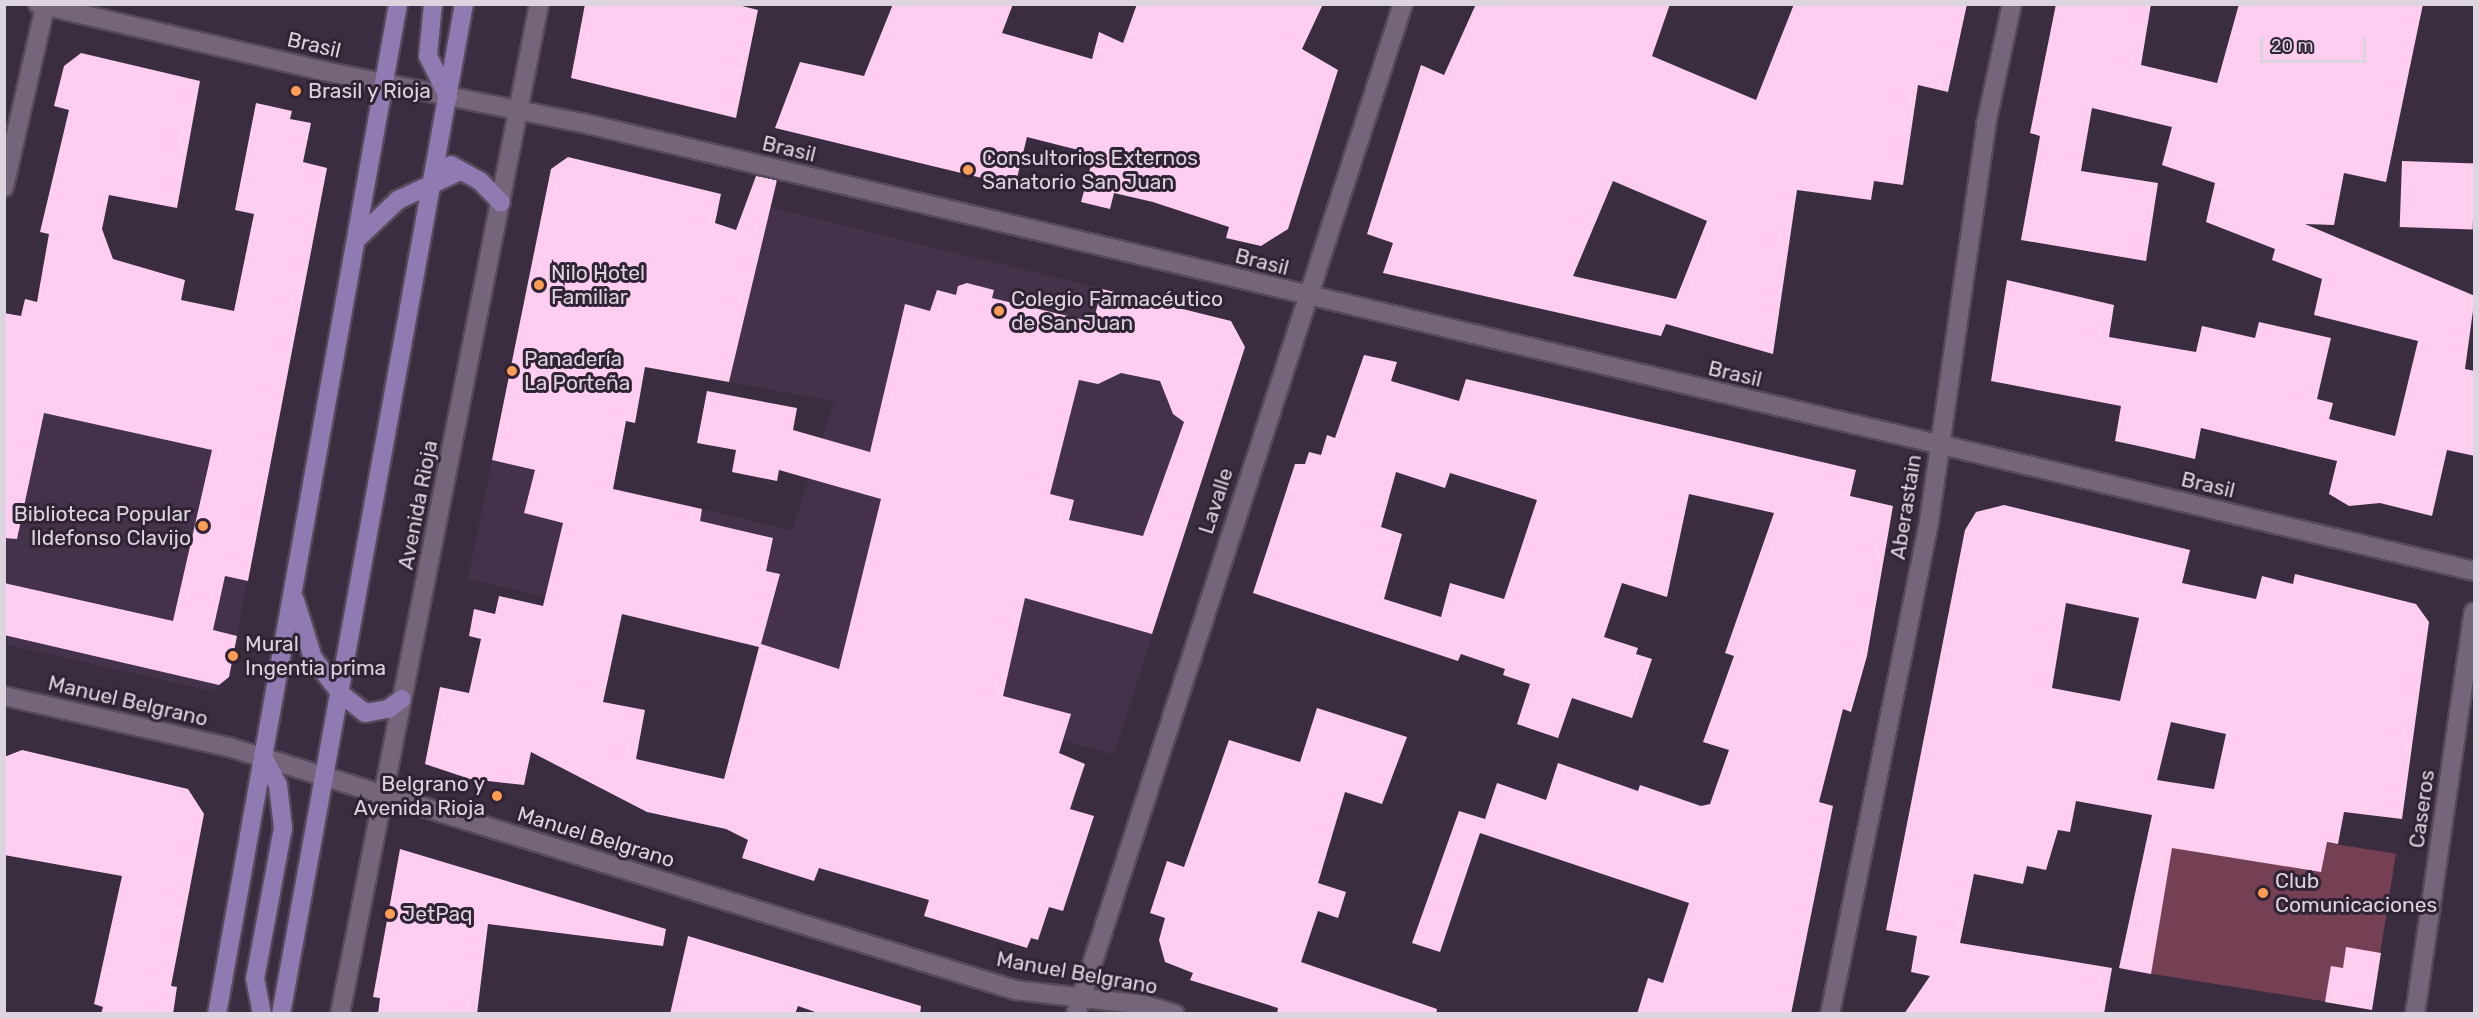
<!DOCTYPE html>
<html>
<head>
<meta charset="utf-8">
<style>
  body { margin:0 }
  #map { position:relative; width:2479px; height:1018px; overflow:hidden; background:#3a2d3f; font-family:Rubik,sans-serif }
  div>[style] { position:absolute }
  .built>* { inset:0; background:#44324a }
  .green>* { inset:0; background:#754054; transform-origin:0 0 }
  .building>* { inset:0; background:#ffcdf0; transform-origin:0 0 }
  .roads { filter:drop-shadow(2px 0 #554a59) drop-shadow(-2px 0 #554a59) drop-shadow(0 2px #554a59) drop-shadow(0 -2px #554a59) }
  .minor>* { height:18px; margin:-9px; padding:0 9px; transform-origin:9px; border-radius:9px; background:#75657a }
  .major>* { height:18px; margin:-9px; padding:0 9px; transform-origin:9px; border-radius:9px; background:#8f7ab2 }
  .dots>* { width:16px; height:16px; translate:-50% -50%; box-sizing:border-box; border:3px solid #302334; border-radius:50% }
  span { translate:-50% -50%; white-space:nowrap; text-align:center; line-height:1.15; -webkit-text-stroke:6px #302334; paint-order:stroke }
  .street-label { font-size:21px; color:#dcd4df }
  .poi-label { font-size:21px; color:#dcd4df }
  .left { translate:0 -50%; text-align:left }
  .right { translate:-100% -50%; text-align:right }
  .frame { position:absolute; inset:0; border:6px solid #dcd4df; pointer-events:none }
  .scale { position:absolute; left:2260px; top:36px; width:106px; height:27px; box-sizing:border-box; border:3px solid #dcd4df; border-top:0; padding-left:8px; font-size:18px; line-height:21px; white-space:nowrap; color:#dcd4df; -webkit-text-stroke:4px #302334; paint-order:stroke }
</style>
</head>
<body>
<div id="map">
  <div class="built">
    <div style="clip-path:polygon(770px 207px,1231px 321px,1245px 347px,1217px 434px,1184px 422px,1148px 522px,1184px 536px,1114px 755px,749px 644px,468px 579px,492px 460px,792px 530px,834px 401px,729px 382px)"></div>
    <div style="clip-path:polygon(5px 313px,287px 374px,229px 677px,211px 691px,5px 644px)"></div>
  </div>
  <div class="green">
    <div style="left:2152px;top:815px;width:247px;height:157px;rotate:9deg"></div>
  </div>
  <div class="building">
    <div style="clip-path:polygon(585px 4px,734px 4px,758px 10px,736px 118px,571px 78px)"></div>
    <div style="clip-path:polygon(893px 4px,1013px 4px,1002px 33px,1092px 59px,1099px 32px,1123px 43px,1137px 4px,1323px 4px,1302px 49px,1338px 70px,1288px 229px,1261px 246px,1226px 238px,1229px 227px,1153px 202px,1114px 193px,1110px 209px,1081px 202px,1094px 154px,1027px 137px,1015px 186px,775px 128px,800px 62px,864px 76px)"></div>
    <div style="clip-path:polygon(evenodd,1476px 4px,1670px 4px,1652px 56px,1756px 100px,1794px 4px,1967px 4px,1948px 92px,1918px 85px,1903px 185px,1874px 181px,1871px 200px,1797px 190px,1773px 354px,1666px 324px,1661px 336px,1383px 273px,1393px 243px,1367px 234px,1421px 65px,1444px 75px,1476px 4px,1613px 181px,1707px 221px,1676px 299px,1573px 276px,1613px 181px)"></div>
    <div style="clip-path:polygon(2056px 4px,2151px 4px,2141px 65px,2217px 83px,2239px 4px,2423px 4px,2386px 182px,2344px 173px,2334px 225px,2305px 224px,2475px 296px,2465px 369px,2475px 371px,2475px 456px,2447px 450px,2432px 516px,2380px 503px,2349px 506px,2329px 494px,2337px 461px,2201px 428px,2195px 459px,2143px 447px,2115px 441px,2121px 406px,1991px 381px,2007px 280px,2114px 305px,2109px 337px,2196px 352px,2202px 326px,2255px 338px,2259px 322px,2331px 338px,2317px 399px,2333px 403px,2329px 419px,2395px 436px,2418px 341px,2314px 315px,2322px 279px,2272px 260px,2275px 249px,2206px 222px,2215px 183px,2162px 165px,2172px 127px,2092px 108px,2081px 171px,2158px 183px,2146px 261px,2021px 240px,2040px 136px,2030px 133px)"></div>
    <div style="clip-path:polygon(81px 53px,200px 81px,177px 208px,109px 195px,102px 229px,113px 259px,185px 280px,181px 300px,234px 311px,254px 214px,235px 210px,256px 103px,292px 111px,290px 119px,311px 123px,303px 162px,327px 168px,248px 581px,225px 576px,213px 630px,237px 636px,229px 677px,219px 685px,4px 635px,4px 583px,173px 621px,212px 450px,44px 413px,17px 539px,4px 538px,4px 313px,21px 316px,25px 299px,37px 302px,49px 234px,40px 232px,69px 110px,54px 106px,64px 66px)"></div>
    <div style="clip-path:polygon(evenodd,568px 157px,721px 194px,715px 223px,736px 230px,756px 176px,777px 180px,729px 382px,645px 367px,635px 423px,626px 421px,613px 489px,702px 509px,700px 521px,773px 538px,766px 571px,780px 574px,761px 644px,839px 669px,881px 499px,779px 470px,777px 481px,732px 472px,736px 450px,697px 443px,707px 391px,797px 408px,793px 430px,870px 452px,905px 304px,930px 311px,937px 290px,956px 295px,958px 286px,967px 283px,994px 290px,992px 298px,1093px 322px,1102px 289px,1231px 321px,1245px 347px,1152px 634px,1025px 598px,1003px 696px,1071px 714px,1059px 753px,1085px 764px,1070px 809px,1094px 816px,1063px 911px,1049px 907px,1038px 940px,1031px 938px,1027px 948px,924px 916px,929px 900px,819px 868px,814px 881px,742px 858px,748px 840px,726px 829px,647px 812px,531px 752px,524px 785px,470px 779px,425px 764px,440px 687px,469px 693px,481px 639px,469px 636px,474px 609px,495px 614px,499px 596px,543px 606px,563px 523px,524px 513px,535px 470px,492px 460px,551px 169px,568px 157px,1121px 373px,1160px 381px,1173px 414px,1184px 422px,1143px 536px,1069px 520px,1074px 500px,1050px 494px,1079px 380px,1098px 384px,1121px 373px,568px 157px,622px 614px,759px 647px,724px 779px,636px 759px,645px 710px,603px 702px,622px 614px)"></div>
    <div style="left:2402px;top:161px;width:73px;height:66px;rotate:2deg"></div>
    <div style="clip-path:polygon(evenodd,1364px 355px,1397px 362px,1391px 381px,1459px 401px,1466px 379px,1856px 470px,1850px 496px,1893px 506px,1867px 656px,1851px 712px,1843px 709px,1819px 802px,1833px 806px,1791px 1014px,1637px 1014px,1648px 978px,1663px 983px,1689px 903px,1480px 833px,1440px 952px,1412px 943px,1459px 811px,1485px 819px,1497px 783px,1546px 800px,1558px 763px,1638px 791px,1640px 785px,1701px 806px,1710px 804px,1729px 750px,1703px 742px,1734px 656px,1725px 653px,1774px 513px,1689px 494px,1667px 597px,1622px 583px,1604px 637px,1638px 648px,1636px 654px,1652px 659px,1632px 718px,1572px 698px,1558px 738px,1517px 724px,1530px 684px,1503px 675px,1505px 669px,1461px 654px,1458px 661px,1253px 593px,1295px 464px,1305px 464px,1309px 452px,1321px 455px,1327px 435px,1335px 438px,1364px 355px,1396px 472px,1445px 488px,1450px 473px,1537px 500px,1504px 599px,1450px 583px,1441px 617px,1384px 599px,1402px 534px,1381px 527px,1396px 472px)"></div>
    <div style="clip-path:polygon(evenodd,2004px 505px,2190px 550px,2182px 583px,2256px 599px,2262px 576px,2293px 584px,2295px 574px,2416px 604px,2429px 622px,2402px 819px,2344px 812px,2338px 844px,2327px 842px,2321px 872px,2172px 848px,2151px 974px,2119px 968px,2152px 815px,2076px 801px,2070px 832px,2058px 830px,2046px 870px,2027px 866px,2023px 884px,1974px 874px,1960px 943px,2112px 968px,2104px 1014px,1904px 1014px,1930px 976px,1911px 972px,1917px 936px,1886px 930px,1965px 530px,1976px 512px,2004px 505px,2066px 603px,2139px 618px,2120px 701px,2052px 688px,2066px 603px,2004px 505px,2171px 722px,2226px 734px,2214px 789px,2157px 780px,2171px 722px)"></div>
    <div style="clip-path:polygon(1317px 708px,1407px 737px,1382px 804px,1345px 792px,1318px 883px,1346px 892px,1338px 918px,1318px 911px,1301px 962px,1437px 1009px,1436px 1014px,1277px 1014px,1278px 1008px,1190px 980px,1193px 973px,1165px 962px,1159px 940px,1165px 918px,1150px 913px,1167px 861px,1184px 867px,1229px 740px,1300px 762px)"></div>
    <div style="clip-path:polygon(22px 750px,188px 789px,204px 814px,171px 986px,177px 987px,173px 1014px,101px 1014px,103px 1007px,94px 1004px,122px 876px,4px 855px,4px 757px)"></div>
    <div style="clip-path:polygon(400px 849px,666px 929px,663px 946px,488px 924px,477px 1014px,378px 1014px,380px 998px,373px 997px)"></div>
    <div style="clip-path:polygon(688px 936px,921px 1006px,920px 1014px,821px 1014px,798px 1006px,795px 1014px,670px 1014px)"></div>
    <div style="clip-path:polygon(2346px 947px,2381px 953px,2372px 1010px,2325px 1002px,2331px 966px,2343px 968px)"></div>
  </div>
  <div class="roads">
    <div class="minor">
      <div style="left:38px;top:4px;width:289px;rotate:13.2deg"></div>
      <div style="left:319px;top:70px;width:269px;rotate:11.4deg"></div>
      <div style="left:583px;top:123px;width:1943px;rotate:13.33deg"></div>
      <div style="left:4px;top:187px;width:186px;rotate:-77.2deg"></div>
      <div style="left:4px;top:696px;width:231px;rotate:12.8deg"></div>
      <div style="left:229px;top:747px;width:823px;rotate:17.18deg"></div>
      <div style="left:1015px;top:990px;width:131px;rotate:6.6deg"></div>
      <div style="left:1145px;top:1005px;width:31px;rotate:17deg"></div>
      <div style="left:340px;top:1014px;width:1029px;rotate:-78.85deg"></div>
      <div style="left:1076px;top:1014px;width:1062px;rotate:-72.06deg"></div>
      <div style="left:1830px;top:1014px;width:502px;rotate:-78.62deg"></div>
      <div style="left:1929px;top:522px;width:402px;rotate:-81.8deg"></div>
      <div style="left:1986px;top:124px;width:123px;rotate:-77.8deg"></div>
      <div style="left:2415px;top:1014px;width:406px;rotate:-81.7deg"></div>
    </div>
    <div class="major">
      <div style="left:433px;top:4px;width:52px;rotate:95.5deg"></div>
      <div style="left:428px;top:56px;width:45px;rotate:63.4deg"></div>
      <div style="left:451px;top:165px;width:33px;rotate:29deg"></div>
      <div style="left:480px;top:181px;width:30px;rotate:46deg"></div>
      <div style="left:357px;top:239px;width:57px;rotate:-43.6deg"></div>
      <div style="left:398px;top:200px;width:66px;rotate:-25deg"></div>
      <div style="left:295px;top:600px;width:61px;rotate:72.8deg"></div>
      <div style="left:313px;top:658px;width:46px;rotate:52.1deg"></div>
      <div style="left:341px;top:694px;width:31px;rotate:38deg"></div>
      <div style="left:365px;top:713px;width:23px;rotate:-10deg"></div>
      <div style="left:388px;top:709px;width:17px;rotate:-36deg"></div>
      <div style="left:217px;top:1014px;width:1026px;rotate:-79.84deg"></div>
      <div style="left:262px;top:1014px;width:36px;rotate:-101deg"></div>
      <div style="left:255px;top:979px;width:154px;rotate:-79.5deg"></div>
      <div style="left:283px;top:828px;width:43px;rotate:-96.6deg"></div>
      <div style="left:278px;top:785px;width:32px;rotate:-118deg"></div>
      <div style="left:281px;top:1014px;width:1026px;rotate:-79.73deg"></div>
    </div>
  </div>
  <div class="dots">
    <div style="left:296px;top:91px;background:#fd9d55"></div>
    <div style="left:968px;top:170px;background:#fd9d55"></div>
    <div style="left:539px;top:285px;background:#fd9d55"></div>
    <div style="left:999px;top:311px;background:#fd9d55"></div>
    <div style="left:512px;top:371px;background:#fd9d55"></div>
    <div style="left:203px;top:526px;background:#fd9d55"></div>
    <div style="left:233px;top:656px;background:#fd9d55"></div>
    <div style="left:497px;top:796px;background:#fd9d55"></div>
    <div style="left:2263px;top:893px;background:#fd9d55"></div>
    <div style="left:390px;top:914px;background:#fd9d55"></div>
  </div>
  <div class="street-label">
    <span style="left:314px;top:45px;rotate:13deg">Brasil</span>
    <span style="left:789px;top:149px;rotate:13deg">Brasil</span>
    <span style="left:1262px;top:262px;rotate:14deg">Brasil</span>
    <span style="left:1735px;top:374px;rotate:13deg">Brasil</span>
    <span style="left:2208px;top:485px;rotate:13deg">Brasil</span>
    <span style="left:1216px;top:501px;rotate:-72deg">Lavalle</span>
    <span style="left:418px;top:505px;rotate:-79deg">Avenida Rioja</span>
    <span style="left:1906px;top:507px;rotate:-81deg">Aberastain</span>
    <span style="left:128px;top:701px;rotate:13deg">Manuel Belgrano</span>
    <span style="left:2422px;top:809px;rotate:-82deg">Caseros</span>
    <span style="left:596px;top:837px;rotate:17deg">Manuel Belgrano</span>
    <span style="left:1077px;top:973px;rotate:10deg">Manuel Belgrano</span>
  </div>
  <div class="poi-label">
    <span class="left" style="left:308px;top:91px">Brasil y Rioja</span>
    <span class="left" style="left:982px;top:170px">Consultorios Externos<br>Sanatorio San Juan</span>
    <span class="left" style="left:551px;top:285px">Nilo Hotel<br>Familiar</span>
    <span class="left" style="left:1011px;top:311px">Colegio Farmacéutico<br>de San Juan</span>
    <span class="left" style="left:524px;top:371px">Panadería<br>La Porteña</span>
    <span class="right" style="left:191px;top:526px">Biblioteca Popular<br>Ildefonso Clavijo</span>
    <span class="left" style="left:245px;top:656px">Mural<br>Ingentia prima</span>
    <span class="right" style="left:485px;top:796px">Belgrano y<br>Avenida Rioja</span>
    <span class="left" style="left:2275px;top:893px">Club<br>Comunicaciones</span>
    <span class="left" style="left:402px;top:914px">JetPaq</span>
  </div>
  <div class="frame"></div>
  <div class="scale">20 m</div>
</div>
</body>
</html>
